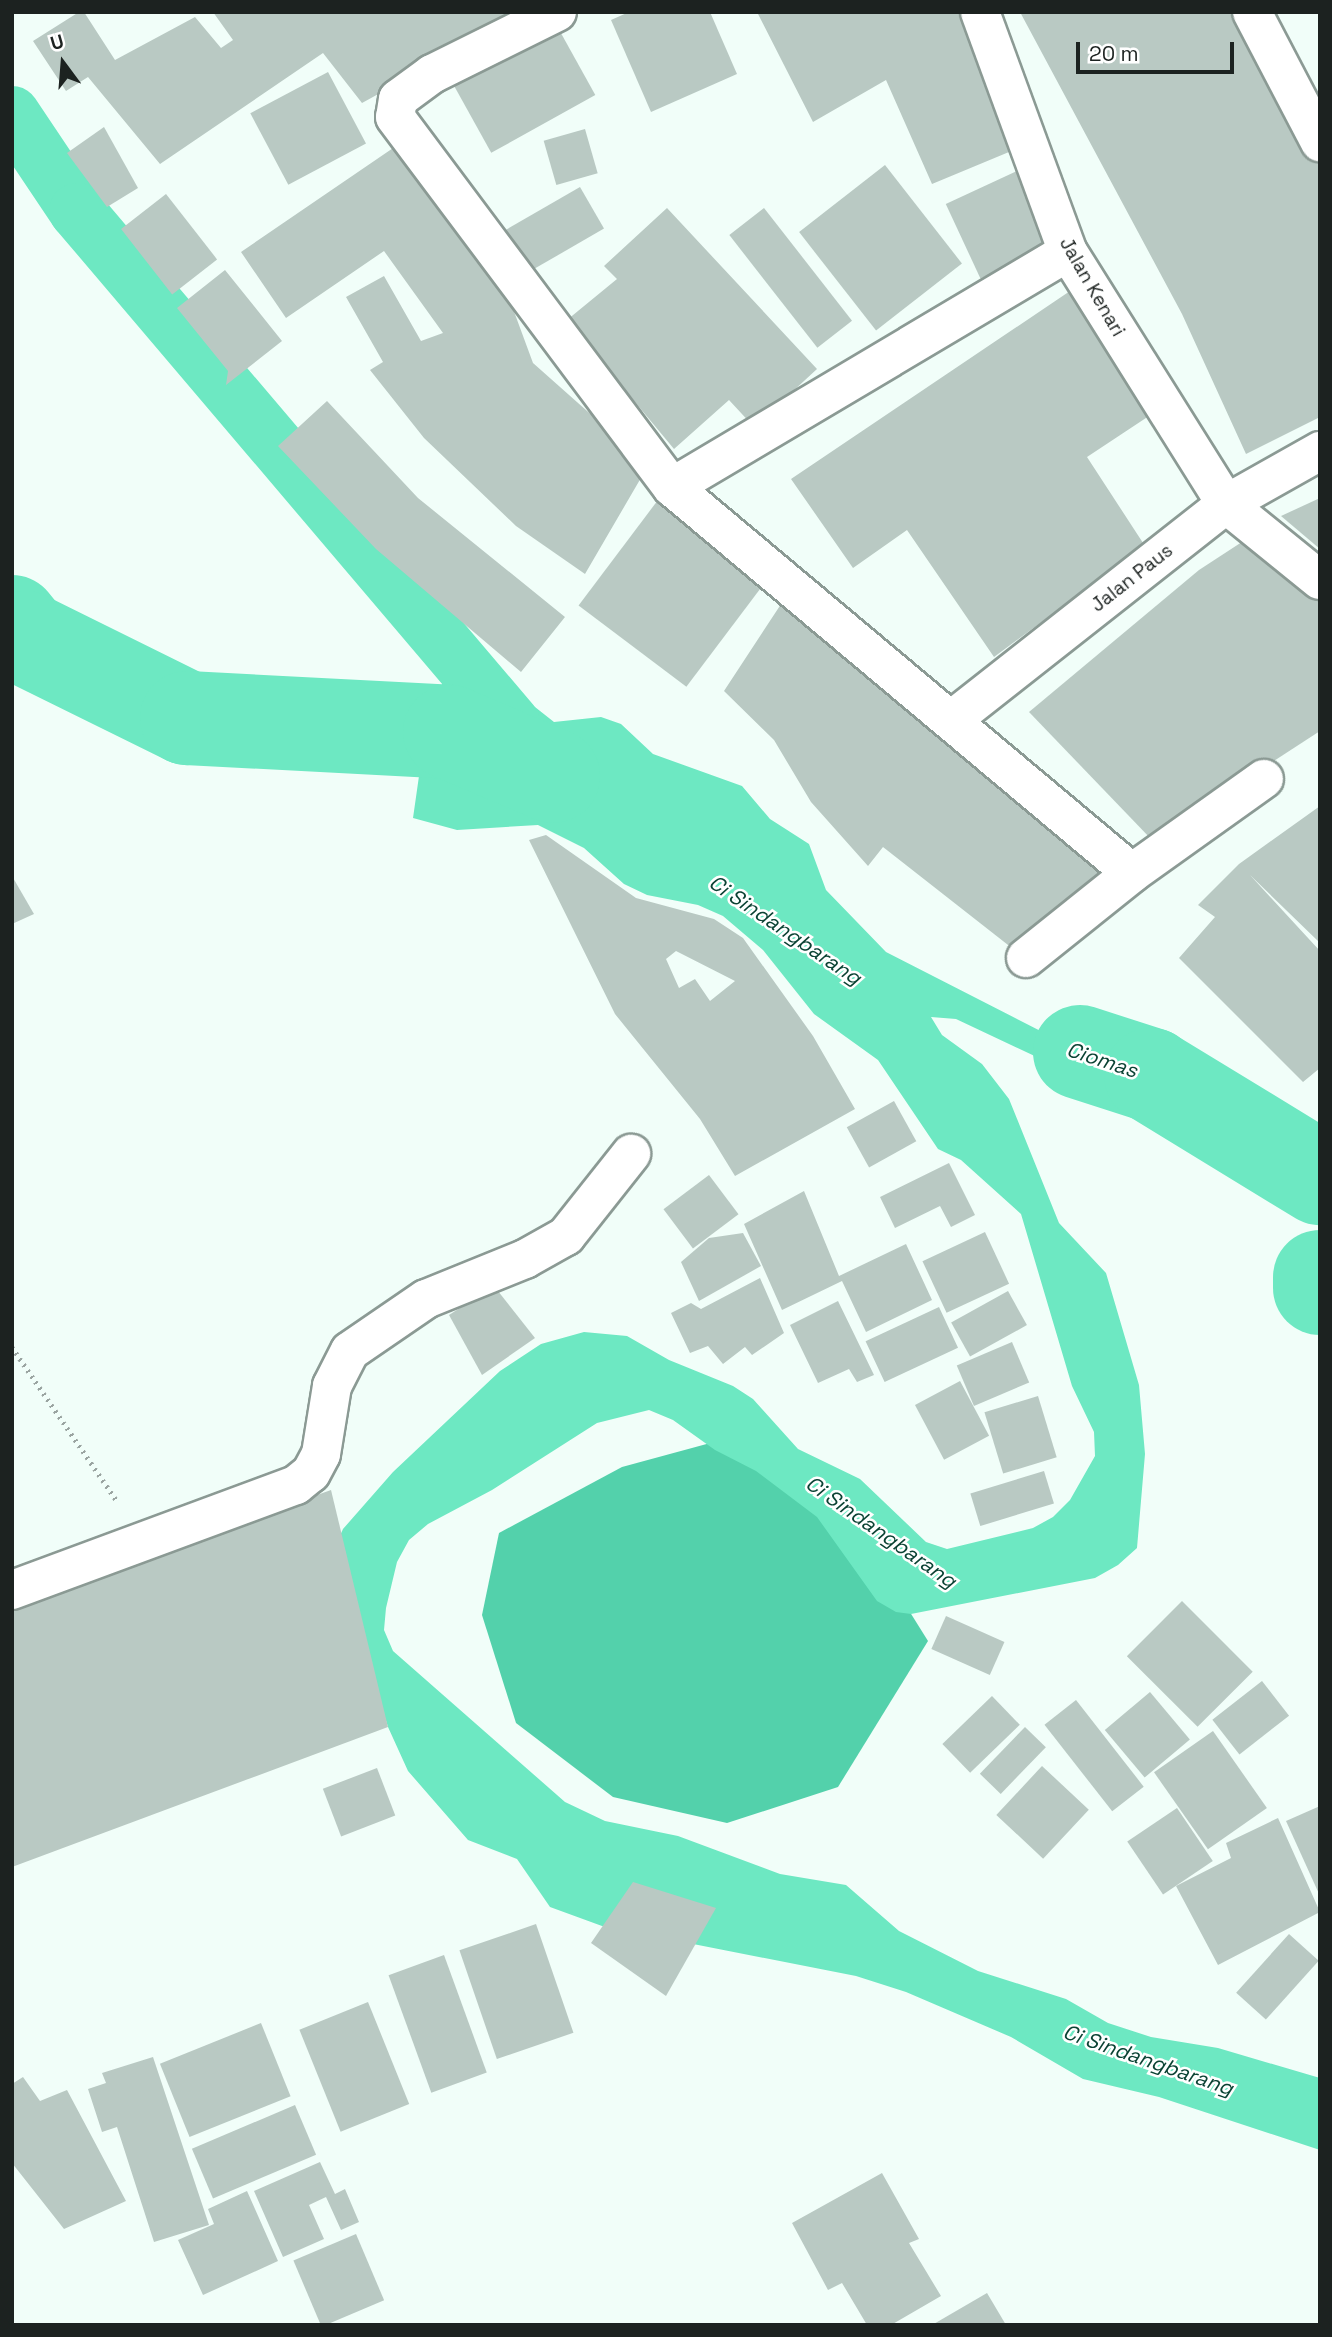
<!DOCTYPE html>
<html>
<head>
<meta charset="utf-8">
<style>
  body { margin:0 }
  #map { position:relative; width:1332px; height:2337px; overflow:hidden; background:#f1fef9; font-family:"Space Grotesk",sans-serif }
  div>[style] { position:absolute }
  .forest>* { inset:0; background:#53d1ab }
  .water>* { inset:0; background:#6de8c2 }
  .canal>* { height:56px; margin:-28px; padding:0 28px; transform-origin:28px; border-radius:28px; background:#6de8c2 }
  .river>* { height:94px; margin:-47px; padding:0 47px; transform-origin:47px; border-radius:47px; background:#6de8c2 }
  .building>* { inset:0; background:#b9c9c3; transform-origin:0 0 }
  .path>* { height:4.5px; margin-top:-2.25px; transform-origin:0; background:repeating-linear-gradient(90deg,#9aa4a1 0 2px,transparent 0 7px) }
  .roads { filter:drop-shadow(2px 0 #8b9a94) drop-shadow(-2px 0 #8b9a94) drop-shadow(0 2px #8b9a94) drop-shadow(0 -2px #8b9a94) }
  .minor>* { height:38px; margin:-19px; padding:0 19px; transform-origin:19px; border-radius:19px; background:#fff }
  span { translate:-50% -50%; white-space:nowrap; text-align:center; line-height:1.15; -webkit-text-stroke:5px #fff; paint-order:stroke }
  .street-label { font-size:19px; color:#1c2220 }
  .water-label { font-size:21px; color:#0b4334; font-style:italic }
  .frame { position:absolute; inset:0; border:14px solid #1c2220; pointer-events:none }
  .north { position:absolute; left:28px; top:28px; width:70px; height:70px; -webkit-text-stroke:5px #fff; paint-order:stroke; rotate:344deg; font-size:19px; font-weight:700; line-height:28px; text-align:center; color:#1c2220 }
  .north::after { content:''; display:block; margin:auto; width:24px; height:32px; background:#1c2220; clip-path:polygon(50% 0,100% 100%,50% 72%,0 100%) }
  .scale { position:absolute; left:1076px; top:42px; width:158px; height:32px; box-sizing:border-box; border:4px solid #1c2220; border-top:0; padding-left:9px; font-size:21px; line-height:24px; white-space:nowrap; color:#1c2220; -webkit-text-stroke:5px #fff; paint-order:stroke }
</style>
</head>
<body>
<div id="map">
  <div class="forest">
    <div style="clip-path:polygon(714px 1442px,846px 1510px,928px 1641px,838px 1787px,727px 1823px,613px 1797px,516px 1723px,482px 1615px,499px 1533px,622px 1467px)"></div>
  </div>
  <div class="water">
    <div style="clip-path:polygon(462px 663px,484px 667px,554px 722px,601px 717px,621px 724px,653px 754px,742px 786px,770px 819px,809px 844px,826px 890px,886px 952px,1068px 1045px,1136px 1051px,1202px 1107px,1238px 1130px,1216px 1139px,1148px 1098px,1073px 1074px,956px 1019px,931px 1017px,942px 1035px,982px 1064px,1009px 1099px,1059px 1223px,1106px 1273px,1139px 1385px,1145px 1454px,1137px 1548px,1118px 1565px,1095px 1578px,911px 1614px,896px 1612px,877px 1601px,817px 1517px,756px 1471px,715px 1450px,673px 1420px,649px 1410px,597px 1423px,492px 1490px,428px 1524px,409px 1540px,397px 1562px,386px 1608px,384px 1630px,393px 1651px,565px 1802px,605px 1821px,678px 1836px,780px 1874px,846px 1885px,899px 1931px,978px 1971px,1066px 1999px,1108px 2023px,1151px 2037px,1218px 2048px,1320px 2078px,1320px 2150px,1159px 2097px,1083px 2079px,1011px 2037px,906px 1992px,856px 1976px,602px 1926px,550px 1907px,517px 1859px,468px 1840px,408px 1771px,388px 1727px,333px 1551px,343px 1529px,393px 1472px,500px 1371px,541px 1344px,584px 1332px,627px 1336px,669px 1360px,733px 1386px,753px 1399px,798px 1449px,860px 1479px,926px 1542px,947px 1549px,1033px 1528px,1053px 1517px,1070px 1500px,1095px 1456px,1094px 1432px,1072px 1386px,1021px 1214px,961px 1160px,938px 1149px,878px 1060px,814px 1014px,763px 950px,723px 916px,698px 905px,647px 895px,624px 884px,584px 848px,538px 825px,457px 830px,413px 818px,420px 769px,442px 700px,442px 673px)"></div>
  </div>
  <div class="canal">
    <div style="left:12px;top:114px;width:117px;rotate:56.2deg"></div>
    <div style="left:77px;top:211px;width:672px;rotate:49.65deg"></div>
  </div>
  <div class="river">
    <div style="left:12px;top:622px;width:21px;rotate:51deg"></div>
    <div style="left:25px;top:638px;width:181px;rotate:26.3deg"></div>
    <div style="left:187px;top:718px;width:263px;rotate:3deg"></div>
    <div style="left:450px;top:732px;width:112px;rotate:23.1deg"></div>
    <div style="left:1080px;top:1052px;width:75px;rotate:17.9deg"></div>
    <div style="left:1151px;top:1075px;width:198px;rotate:31.4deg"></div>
    <div style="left:1320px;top:1277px;width:11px;rotate:90deg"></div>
  </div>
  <div class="building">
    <div style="clip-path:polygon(79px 12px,84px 12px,115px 60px,195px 17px,221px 48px,233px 40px,213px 12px,528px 12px,362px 103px,323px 53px,160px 164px,88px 77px,66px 91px,33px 41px)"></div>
    <div style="clip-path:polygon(629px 12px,710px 12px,737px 74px,651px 112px,611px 20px)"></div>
    <div style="clip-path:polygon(757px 12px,969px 12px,1021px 147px,932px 184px,886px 80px,813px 122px)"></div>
    <div style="clip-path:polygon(1020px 12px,1239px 12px,1320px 163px,1320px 417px,1246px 454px,1182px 314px)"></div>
    <div style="left:557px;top:26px;width:79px;height:119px;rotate:61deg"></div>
    <div style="left:328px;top:72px;width:81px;height:88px;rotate:62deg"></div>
    <div style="clip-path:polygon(104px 127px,138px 188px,107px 207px,67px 153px)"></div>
    <div style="left:585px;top:129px;width:46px;height:43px;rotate:74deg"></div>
    <div style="clip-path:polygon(399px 144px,505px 287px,533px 363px,631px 450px,645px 471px,585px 574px,516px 526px,424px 438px,370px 370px,383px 362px,346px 297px,384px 276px,421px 341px,443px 333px,384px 251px,286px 318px,241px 252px)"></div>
    <div style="left:885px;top:165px;width:125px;height:109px;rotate:52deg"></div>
    <div style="left:1021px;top:169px;width:82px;height:83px;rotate:65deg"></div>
    <div style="left:580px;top:187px;width:48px;height:94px;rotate:60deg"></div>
    <div style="left:166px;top:194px;width:83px;height:57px;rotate:52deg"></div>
    <div style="clip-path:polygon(667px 208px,817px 369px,754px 427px,729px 400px,674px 449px,567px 320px,617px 279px,604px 266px)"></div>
    <div style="left:764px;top:208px;width:143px;height:44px;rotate:52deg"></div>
    <div style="clip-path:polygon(225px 270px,282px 341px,226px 385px,228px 371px,177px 308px)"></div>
    <div style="clip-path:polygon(1073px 289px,1155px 412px,1087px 457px,1145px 546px,994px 657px,907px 530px,853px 568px,791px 479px)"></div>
    <div style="clip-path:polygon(327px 401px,418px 498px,565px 617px,521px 672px,376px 549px,278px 446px)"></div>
    <div style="left:661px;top:496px;width:135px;height:137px;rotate:37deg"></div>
    <div style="clip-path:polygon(1320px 498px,1320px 549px,1281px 516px)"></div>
    <div style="clip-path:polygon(1248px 538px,1320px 593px,1320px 731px,1152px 840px,1029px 712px,1199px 570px)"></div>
    <div style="clip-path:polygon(789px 592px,1113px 875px,1017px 952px,883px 847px,868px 866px,811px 802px,774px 740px,724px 691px)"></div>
    <div style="clip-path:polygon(1320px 806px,1320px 943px,1250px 875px,1320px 951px,1320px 1068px,1303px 1082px,1179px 958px,1215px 917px,1198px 905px,1239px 864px)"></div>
    <div style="clip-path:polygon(evenodd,546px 835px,636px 898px,714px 919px,743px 938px,813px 1036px,855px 1109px,735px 1176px,700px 1119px,615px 1014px,529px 840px,546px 835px,676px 951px,735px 981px,710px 1001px,695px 979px,679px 988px,666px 959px,676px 951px)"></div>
    <div style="clip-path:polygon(12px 876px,34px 914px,12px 924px)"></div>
    <div style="left:894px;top:1101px;width:46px;height:54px;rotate:61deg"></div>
    <div style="clip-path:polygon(949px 1163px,975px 1215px,951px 1227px,940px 1206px,895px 1228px,880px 1197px)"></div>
    <div style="left:709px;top:1175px;width:49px;height:57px;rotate:53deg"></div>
    <div style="clip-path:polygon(804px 1191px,839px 1276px,906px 1244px,932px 1300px,866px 1332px,842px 1281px,782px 1310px,744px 1224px)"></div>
    <div style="left:985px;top:1232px;width:57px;height:69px;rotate:65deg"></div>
    <div style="clip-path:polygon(743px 1233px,761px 1266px,699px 1301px,681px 1262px,709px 1238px)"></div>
    <div style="clip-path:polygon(760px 1278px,784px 1333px,752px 1355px,745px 1347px,723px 1364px,708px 1346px,690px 1353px,671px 1313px,691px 1303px,701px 1309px)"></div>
    <div style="clip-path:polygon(494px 1286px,535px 1338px,482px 1375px,449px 1315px)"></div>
    <div style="left:1008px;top:1291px;width:39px;height:65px;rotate:61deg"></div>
    <div style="clip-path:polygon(838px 1301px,874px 1375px,857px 1382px,849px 1369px,818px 1383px,790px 1325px)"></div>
    <div style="left:939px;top:1307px;width:45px;height:81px;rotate:65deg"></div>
    <div style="left:1012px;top:1342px;width:44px;height:60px;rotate:67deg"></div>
    <div style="left:960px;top:1381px;width:62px;height:51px;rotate:62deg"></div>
    <div style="left:1038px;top:1396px;width:64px;height:56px;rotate:73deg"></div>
    <div style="left:1044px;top:1471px;width:34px;height:77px;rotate:73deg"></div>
    <div style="clip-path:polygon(331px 1490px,388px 1727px,12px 1867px,12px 1605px)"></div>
    <div style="left:1182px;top:1601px;width:100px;height:78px;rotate:45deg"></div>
    <div style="left:946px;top:1616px;width:64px;height:36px;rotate:24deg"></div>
    <div style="left:1262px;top:1681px;width:44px;height:63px;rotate:52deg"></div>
    <div style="left:1150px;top:1692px;width:62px;height:59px;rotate:50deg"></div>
    <div style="left:992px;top:1696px;width:40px;height:69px;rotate:46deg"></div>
    <div style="left:1076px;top:1700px;width:110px;height:40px;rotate:52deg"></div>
    <div style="left:1025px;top:1727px;width:29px;height:65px;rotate:44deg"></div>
    <div style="left:1213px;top:1731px;width:94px;height:72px;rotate:55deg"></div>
    <div style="left:1042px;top:1766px;width:64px;height:67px;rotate:43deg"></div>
    <div style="left:377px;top:1768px;width:51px;height:58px;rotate:69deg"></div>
    <div style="clip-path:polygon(1320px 1806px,1320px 1896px,1286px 1821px)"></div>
    <div style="left:1177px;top:1808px;width:64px;height:60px;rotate:56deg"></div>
    <div style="clip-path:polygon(1278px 1818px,1320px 1912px,1218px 1965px,1176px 1886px,1231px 1858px,1226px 1843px)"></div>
    <div style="clip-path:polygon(633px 1882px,716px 1908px,666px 1996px,591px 1943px)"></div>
    <div style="left:536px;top:1924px;width:115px;height:81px;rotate:71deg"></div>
    <div style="left:1289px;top:1934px;width:40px;height:79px;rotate:42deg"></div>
    <div style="left:444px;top:1955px;width:125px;height:59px;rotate:70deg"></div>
    <div style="left:368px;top:2002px;width:110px;height:74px;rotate:68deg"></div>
    <div style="left:261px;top:2023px;width:79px;height:109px;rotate:68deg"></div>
    <div style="clip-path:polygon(153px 2057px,209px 2225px,154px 2242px,117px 2127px,102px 2132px,88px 2089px,106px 2083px,102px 2073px)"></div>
    <div style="clip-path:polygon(23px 2077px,40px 2101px,67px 2090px,126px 2201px,64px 2229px,12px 2163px,12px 2084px)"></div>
    <div style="left:295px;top:2105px;width:54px;height:112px;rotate:67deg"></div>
    <div style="clip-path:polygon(320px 2162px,335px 2194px,345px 2189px,359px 2222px,341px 2230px,326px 2197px,309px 2205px,324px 2239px,283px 2257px,254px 2191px)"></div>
    <div style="clip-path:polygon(882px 2173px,919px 2239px,909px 2243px,941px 2296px,891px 2325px,867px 2325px,842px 2283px,828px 2290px,792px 2223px)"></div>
    <div style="clip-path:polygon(247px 2191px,278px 2261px,203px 2295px,178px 2240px,214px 2224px,208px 2209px)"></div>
    <div style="left:356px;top:2234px;width:72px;height:68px;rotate:67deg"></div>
    <div style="clip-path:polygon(987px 2293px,1006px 2325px,932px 2325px)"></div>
  </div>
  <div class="path">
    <div style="left:12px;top:1347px;width:186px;rotate:55.7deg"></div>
  </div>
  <div class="roads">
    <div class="minor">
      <div style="left:557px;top:12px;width:140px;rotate:153.6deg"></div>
      <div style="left:432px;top:74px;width:42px;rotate:143.7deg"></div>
      <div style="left:398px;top:99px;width:18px;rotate:99deg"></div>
      <div style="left:395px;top:117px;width:462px;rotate:53.2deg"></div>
      <div style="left:672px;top:487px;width:600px;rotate:40deg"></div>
      <div style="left:980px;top:12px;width:256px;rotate:69.9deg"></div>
      <div style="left:1068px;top:252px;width:297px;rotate:57.9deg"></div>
      <div style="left:1226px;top:504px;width:121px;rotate:39deg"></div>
      <div style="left:1252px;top:12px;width:147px;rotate:62.4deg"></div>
      <div style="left:672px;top:487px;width:460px;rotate:-30.7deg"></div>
      <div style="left:953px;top:719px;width:347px;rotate:-38.2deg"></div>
      <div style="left:1226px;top:504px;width:108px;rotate:-29.4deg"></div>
      <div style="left:1026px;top:958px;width:136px;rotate:-38.7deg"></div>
      <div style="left:1132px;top:873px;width:162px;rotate:-35.5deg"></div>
      <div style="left:12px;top:1590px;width:303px;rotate:-20.3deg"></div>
      <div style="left:296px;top:1485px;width:19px;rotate:-39deg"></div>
      <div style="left:311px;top:1473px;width:21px;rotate:-62deg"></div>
      <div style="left:321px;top:1454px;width:69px;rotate:-80.8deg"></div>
      <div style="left:332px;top:1386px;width:39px;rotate:-63deg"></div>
      <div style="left:350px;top:1351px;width:92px;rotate:-34.4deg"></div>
      <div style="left:426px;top:1299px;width:107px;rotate:-22deg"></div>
      <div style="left:525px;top:1259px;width:47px;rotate:-29.3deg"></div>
      <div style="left:566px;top:1236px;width:105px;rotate:-51.6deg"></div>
    </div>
  </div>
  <div class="street-label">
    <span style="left:1092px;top:287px;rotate:60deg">Jalan Kenari</span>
    <span style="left:1132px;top:578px;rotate:-38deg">Jalan Paus</span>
  </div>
  <div class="water-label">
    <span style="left:785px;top:930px;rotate:34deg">Ci Sindangbarang</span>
    <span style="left:1102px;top:1060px;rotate:18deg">Ciomas</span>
    <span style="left:881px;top:1532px;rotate:35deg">Ci Sindangbarang</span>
    <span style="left:1148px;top:2060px;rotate:19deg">Ci Sindangbarang</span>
  </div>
  <div class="frame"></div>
  <div class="north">U</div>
  <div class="scale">20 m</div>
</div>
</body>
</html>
